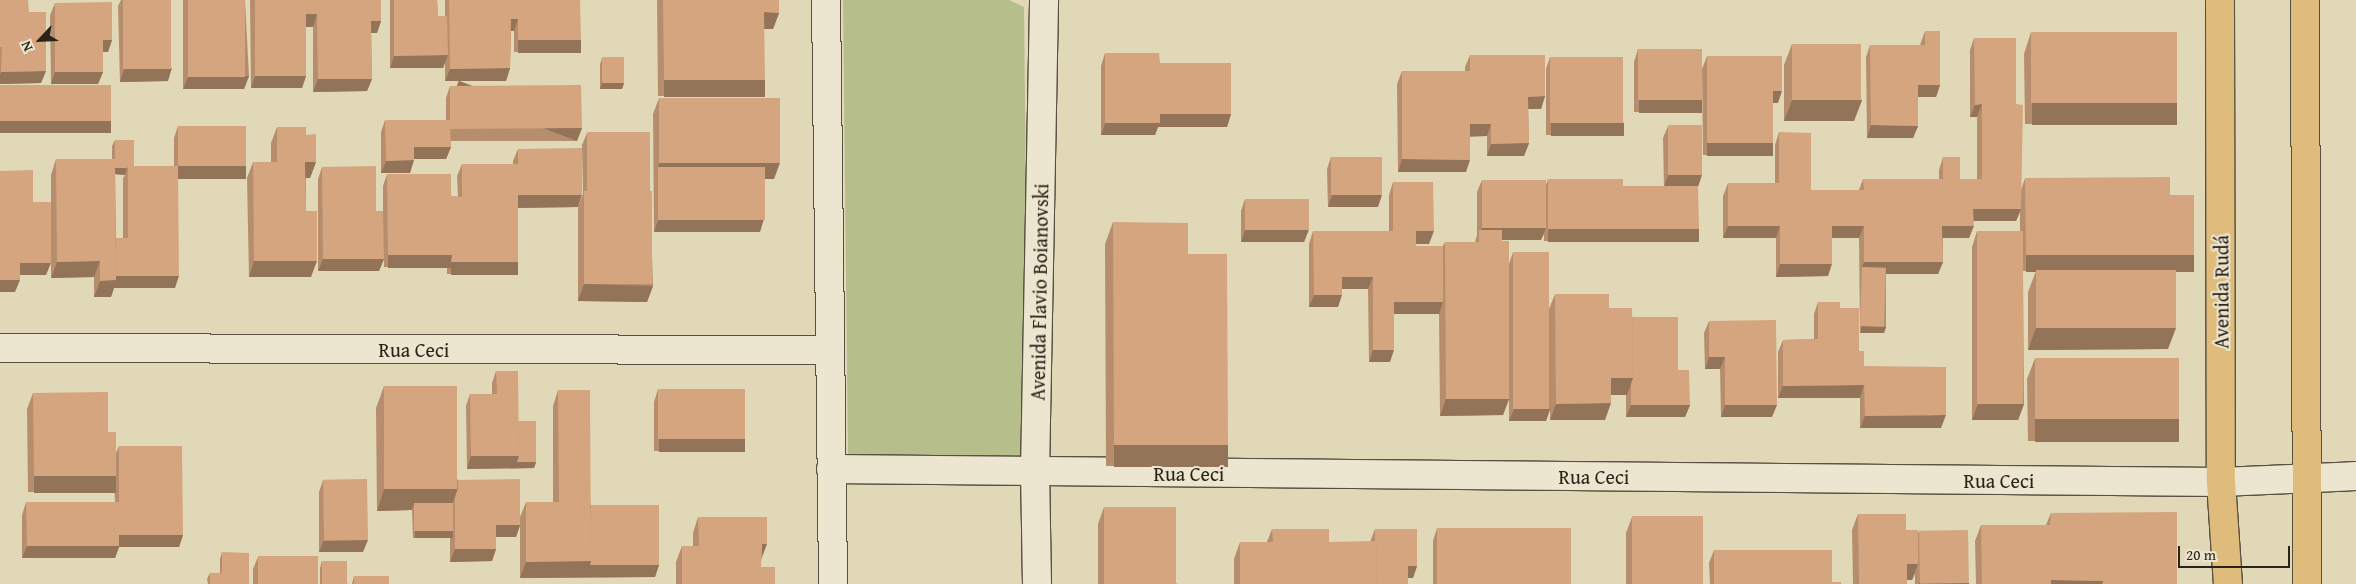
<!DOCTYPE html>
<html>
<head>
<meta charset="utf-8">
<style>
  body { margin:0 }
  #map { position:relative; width:2356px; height:584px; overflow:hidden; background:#e1d8b7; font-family:"Gentium Book Plus",serif }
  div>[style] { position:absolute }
  .green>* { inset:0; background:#b6be8c }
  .roads { filter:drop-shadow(1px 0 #585040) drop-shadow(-1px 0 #585040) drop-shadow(0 1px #585040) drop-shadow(0 -1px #585040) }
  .minor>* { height:28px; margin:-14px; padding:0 14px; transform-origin:14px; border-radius:14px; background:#ece6d0 }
  .major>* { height:28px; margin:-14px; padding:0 14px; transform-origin:14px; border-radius:14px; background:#e0bc7c }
  .wall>* { inset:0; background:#b68e6d }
  .shaded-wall>* { inset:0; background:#947459; transform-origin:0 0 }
  .building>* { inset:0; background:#d4a57f; transform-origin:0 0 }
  span { translate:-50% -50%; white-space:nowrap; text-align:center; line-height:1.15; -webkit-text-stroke:4px #ece6d0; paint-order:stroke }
  .street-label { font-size:20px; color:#2b2219 }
  .north { position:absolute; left:15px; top:15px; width:50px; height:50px; -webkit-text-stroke:4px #ece6d0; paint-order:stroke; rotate:245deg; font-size:14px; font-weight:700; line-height:20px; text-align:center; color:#2b2219 }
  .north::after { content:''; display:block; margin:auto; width:18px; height:22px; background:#2b2219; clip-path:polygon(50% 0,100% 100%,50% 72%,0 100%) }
  .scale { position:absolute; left:2178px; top:546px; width:112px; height:22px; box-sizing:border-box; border:2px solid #2b2219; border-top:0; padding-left:6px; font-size:15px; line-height:18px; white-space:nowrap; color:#2b2219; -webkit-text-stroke:4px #ece6d0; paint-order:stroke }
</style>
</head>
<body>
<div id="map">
  <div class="green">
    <div style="clip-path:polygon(843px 0,1009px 0,1024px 7px,1029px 462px,848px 459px)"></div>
  </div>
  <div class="roads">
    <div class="minor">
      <div style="left:826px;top:0;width:584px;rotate:89.31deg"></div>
      <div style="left:0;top:348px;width:828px;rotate:0.14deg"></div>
      <div style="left:831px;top:469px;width:1390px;rotate:0.54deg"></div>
      <div style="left:2221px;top:482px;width:135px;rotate:-2.5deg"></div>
      <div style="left:1037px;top:584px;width:112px;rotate:-91deg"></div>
      <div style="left:1035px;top:472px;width:472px;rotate:-88.9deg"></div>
    </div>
    <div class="major">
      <div style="left:2220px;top:0;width:482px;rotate:89.9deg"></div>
      <div style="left:2221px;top:482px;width:102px;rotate:86.1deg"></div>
      <div style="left:2305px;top:0;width:584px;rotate:89.8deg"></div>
    </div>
  </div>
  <div class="wall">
    <div style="clip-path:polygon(0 0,29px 12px,46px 71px,41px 83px,0 84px)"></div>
    <div style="clip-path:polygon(121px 0,171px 0,168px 81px,120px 82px,118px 6px)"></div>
    <div style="clip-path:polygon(183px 0,245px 0,249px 76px,244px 89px,183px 89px)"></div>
    <div style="clip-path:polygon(250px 0,381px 0,381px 21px,377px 33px,371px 33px,372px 79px,367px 91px,313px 92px,313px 27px,306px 27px,306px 76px,302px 88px,251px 88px)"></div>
    <div style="clip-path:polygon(390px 0,437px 0,438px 16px,445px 16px,445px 0,580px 0,577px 52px,514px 52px,514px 31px,511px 31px,510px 68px,506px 81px,445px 81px,445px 62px,443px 68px,390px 68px)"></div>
    <div style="clip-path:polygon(657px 0,779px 0,779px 13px,773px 29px,764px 29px,759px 96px,658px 96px)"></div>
    <div style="clip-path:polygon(55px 3px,112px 40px,108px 52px,103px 52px,103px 72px,98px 84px,51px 84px,50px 15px)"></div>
    <div style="clip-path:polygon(1925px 31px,1940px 85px,1936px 97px,1918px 97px,1918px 126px,1913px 138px,1867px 138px,1866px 57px,1870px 45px,1920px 45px)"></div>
    <div style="clip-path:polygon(2031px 32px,2177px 103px,2170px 124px,2025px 124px,2024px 54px)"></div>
    <div style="clip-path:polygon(1974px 38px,2016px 104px,2021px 190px,2025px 178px,2170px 195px,2188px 271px,2176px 271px,2168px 349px,2028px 350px,2028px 292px,2036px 271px,2023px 271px,2024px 404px,2018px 420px,1972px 420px,1972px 247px,1977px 231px,2020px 231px,2020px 212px,2016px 221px,1974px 221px,1969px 238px,1943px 238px,1943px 262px,1938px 274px,1886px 274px,1886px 327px,1884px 333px,1860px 333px,1859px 238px,1832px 238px,1828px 276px,1776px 277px,1776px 238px,1723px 238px,1723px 196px,1728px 183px,1775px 183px,1775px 145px,1779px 132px,1811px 190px,1859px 190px,1863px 179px,1939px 179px,1939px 170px,1943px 157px,1960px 179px,1977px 179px,1977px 117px,1970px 117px,1970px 50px)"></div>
    <div style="clip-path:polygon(1792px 44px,1862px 100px,1854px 121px,1784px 121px,1784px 65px)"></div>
    <div style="clip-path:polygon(1638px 49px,1698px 112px,1634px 112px,1634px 62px)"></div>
    <div style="clip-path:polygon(1105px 53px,1160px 63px,1231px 114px,1227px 127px,1158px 127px,1155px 135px,1101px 135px,1101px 66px)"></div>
    <div style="clip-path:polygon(1470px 55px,1545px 96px,1541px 109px,1528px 109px,1529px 143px,1524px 156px,1487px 156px,1487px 136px,1470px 136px,1466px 172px,1398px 172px,1397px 84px,1402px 71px,1465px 71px,1465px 67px)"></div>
    <div style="clip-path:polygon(1707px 56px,1778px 103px,1773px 103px,1773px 143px,1769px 155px,1703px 155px,1702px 69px)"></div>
    <div style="clip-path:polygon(1550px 57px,1624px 123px,1619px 135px,1546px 135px,1546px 69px)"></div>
    <div style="clip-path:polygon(602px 58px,624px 83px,622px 89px,600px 89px,600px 64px)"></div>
    <div style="clip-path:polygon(450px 86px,582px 128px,577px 141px,450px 141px,451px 147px,446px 159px,414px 159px,410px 173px,381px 173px,381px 132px,385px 120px,446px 120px,446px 98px)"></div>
    <div style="clip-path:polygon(659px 98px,774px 179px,765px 179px,760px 232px,654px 232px,653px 114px)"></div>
    <div style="clip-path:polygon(evenodd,178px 126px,246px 166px,242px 178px,178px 178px,175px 288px,114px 288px,111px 297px,94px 297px,94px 277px,51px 278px,51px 175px,56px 159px,112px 159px,112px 146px,115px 140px,134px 166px,174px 166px,174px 138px,178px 126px,115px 174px,125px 175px,123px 178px,123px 238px,116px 238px,115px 174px)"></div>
    <div style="clip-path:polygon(1668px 126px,1698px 186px,1694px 241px,1544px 241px,1544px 234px,1541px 240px,1502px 240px,1509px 264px,1513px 252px,1549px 309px,1555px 294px,1609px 308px,1632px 317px,1678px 370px,1690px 405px,1685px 417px,1626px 417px,1626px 395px,1611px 395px,1605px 420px,1550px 420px,1550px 410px,1546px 421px,1509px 421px,1509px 297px,1509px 399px,1503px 415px,1440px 416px,1439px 313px,1439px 314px,1394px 314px,1390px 362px,1369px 362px,1368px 289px,1342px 289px,1338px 307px,1309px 307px,1309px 244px,1313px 231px,1389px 231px,1389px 195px,1393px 182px,1429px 244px,1416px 244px,1416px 246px,1443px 246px,1445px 242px,1475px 242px,1477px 235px,1477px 192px,1482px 180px,1546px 185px,1548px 179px,1623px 186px,1664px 186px,1663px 138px)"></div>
    <div style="clip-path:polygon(277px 127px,306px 135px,316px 162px,310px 178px,306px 178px,306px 211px,311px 277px,249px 277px,247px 178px,253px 162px,271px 162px,271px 143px)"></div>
    <div style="clip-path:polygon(587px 133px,650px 191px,653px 286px,647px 302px,578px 301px,578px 207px,583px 194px,582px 145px)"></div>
    <div style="clip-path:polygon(518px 149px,578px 207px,518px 208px,514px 274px,447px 274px,447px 267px,384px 267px,384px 259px,379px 271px,318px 271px,318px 179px,322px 167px,376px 211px,383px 211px,383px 186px,387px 174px,451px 196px,458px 197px,457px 176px,462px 164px,513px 164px,513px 161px)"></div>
    <div style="clip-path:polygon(1331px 157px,1378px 207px,1328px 207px,1327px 169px)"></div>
    <div style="clip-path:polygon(1245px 199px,1309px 229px,1304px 242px,1241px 242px,1241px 211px)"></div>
    <div style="clip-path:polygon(1113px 222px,1220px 466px,1106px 466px,1105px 244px)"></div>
    <div style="clip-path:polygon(1818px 302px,1840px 308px,1859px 351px,1864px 366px,1941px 428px,1860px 428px,1860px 398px,1778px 398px,1778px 352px,1783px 340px,1814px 339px,1814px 314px)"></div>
    <div style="clip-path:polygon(1709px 321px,1772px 417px,1721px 417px,1720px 369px,1705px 369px,1704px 333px)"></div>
    <div style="clip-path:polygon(2035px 358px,2172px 441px,2028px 441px,2027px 379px)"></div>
    <div style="clip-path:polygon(496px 371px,536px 462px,534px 468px,467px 469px,466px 406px,470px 394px,492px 394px,492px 383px)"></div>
    <div style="clip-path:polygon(384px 386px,458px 480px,520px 517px,526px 502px,553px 502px,553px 406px,558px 390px,591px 505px,659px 565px,655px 577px,520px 578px,520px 526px,516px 537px,496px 537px,496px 549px,492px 561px,450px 562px,450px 538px,413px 538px,412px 510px,377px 511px,376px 408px)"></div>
    <div style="clip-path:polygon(658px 389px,745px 439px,741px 451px,654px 451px,654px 402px)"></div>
    <div style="clip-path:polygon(33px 393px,108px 432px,116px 453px,119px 446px,183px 535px,179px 547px,119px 547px,115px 558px,22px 558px,22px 515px,26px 502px,115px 502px,114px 481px,111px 492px,28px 492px,27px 409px)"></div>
    <div style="clip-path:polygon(323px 480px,363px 552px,319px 552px,319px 492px)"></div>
    <div style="clip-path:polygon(1104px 507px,1177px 584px,1098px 584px,1098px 524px)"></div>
    <div style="clip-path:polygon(2051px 513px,2177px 584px,1976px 584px,1975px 541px,1981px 525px,2046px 525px)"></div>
    <div style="clip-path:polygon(1858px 514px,1906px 530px,1918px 533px,1919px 531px,1968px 584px,1915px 584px,1915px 574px,1912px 580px,1907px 580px,1907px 584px,1853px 584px,1852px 530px)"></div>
    <div style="clip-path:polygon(698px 517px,761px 559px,761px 567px,775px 584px,676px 584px,676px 562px,682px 546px,693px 546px,693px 533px)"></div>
    <div style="clip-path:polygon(1632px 517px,1703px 584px,1626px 584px,1626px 533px)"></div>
    <div style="clip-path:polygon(1437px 528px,1571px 584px,1433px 584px,1433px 541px)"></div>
    <div style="clip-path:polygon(1272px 529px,1329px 542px,1370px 542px,1375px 529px,1417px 566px,1413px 578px,1408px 578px,1408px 584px,1234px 584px,1234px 559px,1240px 542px,1267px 542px)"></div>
    <div style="clip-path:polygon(1714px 550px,1832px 582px,1841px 584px,1710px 584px,1709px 563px)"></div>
    <div style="clip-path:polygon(222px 552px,249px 584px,208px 584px,207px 579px,210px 573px,220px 573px,220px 559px)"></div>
    <div style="clip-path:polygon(258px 557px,318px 584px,253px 584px,253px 569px)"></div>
    <div style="clip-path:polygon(322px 561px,348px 584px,320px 584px,320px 568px)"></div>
    <div style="clip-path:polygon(354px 576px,389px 584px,352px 584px)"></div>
  </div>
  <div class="shaded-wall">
    <div style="clip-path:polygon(764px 12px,779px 13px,773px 29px,758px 29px)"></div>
    <div style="clip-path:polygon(306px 14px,317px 14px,313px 27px,302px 27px)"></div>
    <div style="clip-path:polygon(511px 19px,518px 19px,514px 31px,506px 31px)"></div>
    <div style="clip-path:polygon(371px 21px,381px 21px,377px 33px,367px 33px)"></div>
    <div style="clip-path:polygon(103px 40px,112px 40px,108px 52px,98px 52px)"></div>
    <div style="left:518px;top:40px;width:63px;height:13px"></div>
    <div style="clip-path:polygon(448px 55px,443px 68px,390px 68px,394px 56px)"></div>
    <div style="clip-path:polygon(172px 68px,168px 81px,120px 82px,124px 69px)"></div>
    <div style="clip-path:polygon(510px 68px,506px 81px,445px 81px,450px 69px)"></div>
    <div style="clip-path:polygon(46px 71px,41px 83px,0 84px,0 75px,1px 72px)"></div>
    <div style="clip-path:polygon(55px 72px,103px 72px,98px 84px,51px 84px)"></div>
    <div style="clip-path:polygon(249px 76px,244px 89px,183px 89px,188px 77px)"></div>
    <div style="clip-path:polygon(255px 76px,306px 76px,302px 88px,251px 88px)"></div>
    <div style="clip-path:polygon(318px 79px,372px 79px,367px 91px,313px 92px)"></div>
    <div style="left:664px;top:80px;width:101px;height:17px"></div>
    <div style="clip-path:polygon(602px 83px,624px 83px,622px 89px,600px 89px)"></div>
    <div style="clip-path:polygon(1918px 85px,1940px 85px,1936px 97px,1913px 97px)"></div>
    <div style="clip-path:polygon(1773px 91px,1782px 91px,1778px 103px,1768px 103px)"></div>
    <div style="clip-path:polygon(1545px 96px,1541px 109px,1524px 109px,1528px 97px)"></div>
    <div style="left:1639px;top:100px;width:63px;height:13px"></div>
    <div style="clip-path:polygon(1792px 100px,1862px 100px,1854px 121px,1784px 121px)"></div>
    <div style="left:2032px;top:103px;width:145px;height:22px"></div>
    <div style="clip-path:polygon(1982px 104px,1977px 117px,1970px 117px,1975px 105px)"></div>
    <div style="clip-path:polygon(1160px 114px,1231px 114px,1227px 127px,1158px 127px,1155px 135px,1101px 135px,1105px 123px)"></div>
    <div style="left:0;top:121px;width:111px;height:12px"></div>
    <div style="left:1551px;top:123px;width:73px;height:13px"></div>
    <div style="clip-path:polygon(1470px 124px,1491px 124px,1487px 136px,1466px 137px)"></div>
    <div style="clip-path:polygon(1871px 125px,1918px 126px,1913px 138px,1867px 138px)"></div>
    <div style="left:582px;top:128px;width:14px;height:132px;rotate:111deg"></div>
    <div style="clip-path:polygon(1529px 143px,1524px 156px,1487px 156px,1491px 144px)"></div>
    <div style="left:1707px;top:143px;width:66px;height:13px"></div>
    <div style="clip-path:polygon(414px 147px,451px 147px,446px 159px,410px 159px)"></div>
    <div style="clip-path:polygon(1402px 159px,1470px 160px,1466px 172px,1398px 172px)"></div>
    <div style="clip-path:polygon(414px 160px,410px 173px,381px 173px,386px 161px)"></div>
    <div style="clip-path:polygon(305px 162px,316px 162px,310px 178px,300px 178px)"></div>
    <div style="clip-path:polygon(659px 163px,780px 163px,774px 179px,658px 180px,658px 167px)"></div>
    <div style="left:178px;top:166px;width:68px;height:13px"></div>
    <div style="clip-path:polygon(115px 168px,127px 168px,125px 175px,112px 174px)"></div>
    <div style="clip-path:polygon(1668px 175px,1702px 175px,1698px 187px,1664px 187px)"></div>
    <div style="clip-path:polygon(518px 195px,582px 195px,578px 207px,514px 208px)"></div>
    <div style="clip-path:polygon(1332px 195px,1382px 195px,1378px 207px,1328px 207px)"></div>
    <div style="clip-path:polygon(1973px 209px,2021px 209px,2016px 221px,1969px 221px)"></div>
    <div style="clip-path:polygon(764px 219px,760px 232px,654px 232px,658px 220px)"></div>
    <div style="clip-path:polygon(1728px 226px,1780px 226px,1776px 238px,1723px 238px)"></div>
    <div style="clip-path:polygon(1832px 226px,1864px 226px,1859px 238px,1828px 238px)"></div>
    <div style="clip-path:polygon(1942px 226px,1974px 226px,1969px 238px,1938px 238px)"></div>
    <div style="clip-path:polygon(1482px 228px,1546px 228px,1541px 240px,1479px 240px,1479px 235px)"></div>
    <div style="clip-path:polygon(1309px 229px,1304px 242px,1241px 242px,1245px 230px)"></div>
    <div style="left:1548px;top:229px;width:151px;height:13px"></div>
    <div style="clip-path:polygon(1416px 231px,1434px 231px,1429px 244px,1411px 244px)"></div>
    <div style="left:388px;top:255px;width:64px;height:13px"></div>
    <div style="left:2026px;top:255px;width:168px;height:17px"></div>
    <div style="clip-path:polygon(323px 259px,384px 259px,379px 271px,318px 271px)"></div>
    <div style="clip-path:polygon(100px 261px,94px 277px,51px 278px,57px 262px)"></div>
    <div style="clip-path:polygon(254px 261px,317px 261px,311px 277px,249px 277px)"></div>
    <div style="left:451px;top:262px;width:67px;height:13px"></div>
    <div style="clip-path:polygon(1864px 262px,1943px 262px,1938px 274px,1862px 274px,1862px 267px)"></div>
    <div style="clip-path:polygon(20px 263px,51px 263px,46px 275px,15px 275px)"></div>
    <div style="clip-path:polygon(1780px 264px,1832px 264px,1828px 276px,1776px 277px)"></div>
    <div style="clip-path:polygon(115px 276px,179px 276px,175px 288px,114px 288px,111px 297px,94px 297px,100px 281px)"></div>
    <div style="clip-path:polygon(1342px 277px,1373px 277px,1368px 289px,1337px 289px)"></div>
    <div style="clip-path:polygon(0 280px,20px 280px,15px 292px,0 292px)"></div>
    <div style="clip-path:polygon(584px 284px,653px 286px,647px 302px,578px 301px)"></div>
    <div style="clip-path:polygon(1314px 295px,1342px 295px,1338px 307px,1309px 307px)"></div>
    <div style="clip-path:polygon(1394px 302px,1443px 302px,1439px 314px,1390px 314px)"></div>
    <div style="clip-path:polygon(1862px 326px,1886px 327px,1884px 333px,1860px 333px)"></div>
    <div style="clip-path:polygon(2036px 328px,2176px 328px,2168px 349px,2028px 350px)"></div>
    <div style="clip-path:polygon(1373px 350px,1394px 350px,1390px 362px,1369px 362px)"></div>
    <div style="clip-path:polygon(1709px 357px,1725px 357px,1720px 369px,1705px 369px)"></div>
    <div style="clip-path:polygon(1611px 378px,1633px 378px,1627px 395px,1605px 395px)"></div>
    <div style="clip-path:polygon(1864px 385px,1860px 398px,1778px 398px,1783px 386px)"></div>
    <div style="clip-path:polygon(1446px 399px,1509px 399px,1503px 415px,1440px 416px)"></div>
    <div style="clip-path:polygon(1611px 403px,1605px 420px,1550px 420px,1556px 404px)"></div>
    <div style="clip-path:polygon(1978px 404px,2024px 404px,2018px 420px,1972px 420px)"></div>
    <div style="clip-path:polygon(1631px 405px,1690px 405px,1685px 417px,1626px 417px)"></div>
    <div style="clip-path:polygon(1725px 405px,1777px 405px,1772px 417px,1721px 417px)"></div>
    <div style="clip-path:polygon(1514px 409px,1550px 409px,1546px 421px,1509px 421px)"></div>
    <div style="clip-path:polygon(1946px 415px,1941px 428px,1860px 428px,1865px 416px)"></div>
    <div style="left:2035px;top:419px;width:144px;height:23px"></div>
    <div style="left:659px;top:439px;width:86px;height:13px"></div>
    <div style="left:1114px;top:445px;width:114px;height:22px"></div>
    <div style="clip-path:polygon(471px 456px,519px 456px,536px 462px,534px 468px,467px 469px)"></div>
    <div style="left:34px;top:476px;width:82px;height:17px"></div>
    <div style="clip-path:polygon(458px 488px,450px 510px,414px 504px,412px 510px,377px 511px,384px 489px)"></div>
    <div style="clip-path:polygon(496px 525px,520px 525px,516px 537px,492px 537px)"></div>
    <div style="left:415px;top:531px;width:38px;height:7px"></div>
    <div style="clip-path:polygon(119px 535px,183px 535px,179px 547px,119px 547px,115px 558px,22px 558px,27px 546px)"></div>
    <div style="clip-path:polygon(324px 540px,368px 540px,363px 552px,319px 552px)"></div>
    <div style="clip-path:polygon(762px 544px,767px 544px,761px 560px)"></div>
    <div style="clip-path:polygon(455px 549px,496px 549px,492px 561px,450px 562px)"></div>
    <div style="clip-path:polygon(591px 561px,659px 565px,655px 577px,520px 578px,526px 562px)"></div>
    <div style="clip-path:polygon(1907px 564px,1918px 564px,1912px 580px,1901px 580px)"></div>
    <div style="clip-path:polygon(1408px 566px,1417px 566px,1413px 578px,1403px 578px)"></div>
    <div style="clip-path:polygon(2051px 580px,2103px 581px,2102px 584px,2050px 584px)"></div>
    <div style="left:1919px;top:583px;width:50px;height:1px"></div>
  </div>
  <div class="building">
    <div style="clip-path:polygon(0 0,28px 0,29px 12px,46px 12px,46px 71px,1px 72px,2px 47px,0 47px)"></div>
    <div style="left:123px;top:0;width:48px;height:69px"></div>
    <div style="left:188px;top:0;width:57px;height:77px"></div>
    <div style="clip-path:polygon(255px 0,381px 0,381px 21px,371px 21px,372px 79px,318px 79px,317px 14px,306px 14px,306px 76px,255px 76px)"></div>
    <div style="clip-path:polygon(394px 0,437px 0,438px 16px,447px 16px,448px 55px,394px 56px)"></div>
    <div style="clip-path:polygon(449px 0,580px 0,581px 40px,518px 40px,518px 19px,511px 19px,510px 68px,450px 69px)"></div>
    <div style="clip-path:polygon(663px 0,779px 0,779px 13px,764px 12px,765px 80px,664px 80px)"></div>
    <div style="clip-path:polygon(112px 2px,112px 40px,103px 40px,103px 72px,55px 72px,55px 3px)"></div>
    <div style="clip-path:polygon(1925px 31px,1940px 31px,1940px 85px,1918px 85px,1918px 126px,1871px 125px,1870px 45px,1925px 45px)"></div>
    <div style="left:2031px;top:32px;width:146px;height:71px"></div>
    <div style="clip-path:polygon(1974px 38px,2016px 38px,2016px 104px,2023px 105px,2021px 209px,1973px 209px,1974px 226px,1942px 226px,1943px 262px,1864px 262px,1864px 226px,1832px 226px,1832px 264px,1780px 264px,1780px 226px,1728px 226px,1728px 183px,1779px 183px,1779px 132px,1811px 133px,1811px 190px,1864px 190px,1863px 179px,1943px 179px,1943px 157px,1960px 157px,1960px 179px,1982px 179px,1982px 104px,1975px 105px)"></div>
    <div style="left:1792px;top:44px;width:69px;height:56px"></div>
    <div style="left:1638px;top:49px;width:64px;height:51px"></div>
    <div style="clip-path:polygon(1105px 53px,1159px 53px,1160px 63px,1231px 63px,1231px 114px,1160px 114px,1160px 123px,1105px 123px)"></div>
    <div style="clip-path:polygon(1470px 55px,1545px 55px,1545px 96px,1528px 97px,1529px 143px,1491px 144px,1491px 124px,1470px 124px,1470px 160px,1402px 159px,1402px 71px,1470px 71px)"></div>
    <div style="clip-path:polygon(1707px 56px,1782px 56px,1782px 91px,1773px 91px,1773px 143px,1707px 143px)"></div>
    <div style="left:624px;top:57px;width:26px;height:22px;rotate:90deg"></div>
    <div style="left:1550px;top:57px;width:73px;height:66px"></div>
    <div style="left:111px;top:85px;width:36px;height:111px;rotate:90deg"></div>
    <div style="clip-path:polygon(581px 85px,582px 128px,450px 129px,451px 147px,414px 147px,414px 160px,386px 161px,385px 120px,450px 120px,450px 86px)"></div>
    <div style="left:659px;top:98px;width:121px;height:65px"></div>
    <div style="left:1702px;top:125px;width:50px;height:34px;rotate:90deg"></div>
    <div style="clip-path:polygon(178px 126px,246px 126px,246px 166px,178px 166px,179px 276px,116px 276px,116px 238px,128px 238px,128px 166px,178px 166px)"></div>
    <div style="clip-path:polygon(277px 127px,306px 127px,306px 135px,316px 134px,316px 162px,305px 162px,306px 211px,317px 211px,317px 261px,254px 261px,253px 162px,277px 162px)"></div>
    <div style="left:650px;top:132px;width:59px;height:63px;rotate:90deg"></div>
    <div style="clip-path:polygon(115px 140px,134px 140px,134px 166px,128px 166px,127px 168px,115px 168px)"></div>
    <div style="clip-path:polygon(582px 148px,582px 195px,518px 195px,518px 262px,451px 262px,452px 255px,388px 255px,387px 174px,451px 174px,451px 196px,462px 197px,462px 164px,518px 164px,518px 149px)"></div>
    <div style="left:1331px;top:157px;width:51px;height:38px"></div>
    <div style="clip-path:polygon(56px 159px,115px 159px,116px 280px,100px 281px,100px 261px,57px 262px)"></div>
    <div style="clip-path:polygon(376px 166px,376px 211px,383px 211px,384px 259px,323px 259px,322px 167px)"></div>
    <div style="left:658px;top:167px;width:107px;height:53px"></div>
    <div style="clip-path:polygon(33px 170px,33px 202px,51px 202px,51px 263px,20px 263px,20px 280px,0 280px,0 171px)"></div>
    <div style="clip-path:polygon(2170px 177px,2170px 195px,2194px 195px,2194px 255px,2026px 255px,2025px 178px)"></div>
    <div style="clip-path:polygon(1548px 179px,1623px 179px,1623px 186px,1698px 186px,1699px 229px,1548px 229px)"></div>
    <div style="left:1482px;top:180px;width:64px;height:48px"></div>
    <div style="clip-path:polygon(1393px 182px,1433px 182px,1434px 231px,1416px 231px,1416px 246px,1443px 246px,1443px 302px,1394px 302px,1394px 350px,1373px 350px,1373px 277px,1342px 277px,1342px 295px,1314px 295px,1313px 231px,1393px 231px)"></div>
    <div style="left:584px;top:191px;width:68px;height:93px"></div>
    <div style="left:1245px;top:199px;width:64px;height:31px"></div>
    <div style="clip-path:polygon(1113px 222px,1188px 223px,1188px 254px,1227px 254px,1228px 445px,1114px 445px)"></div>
    <div style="clip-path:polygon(1479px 230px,1502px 230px,1502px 241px,1509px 241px,1509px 399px,1446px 399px,1445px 242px,1479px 242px)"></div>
    <div style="left:1977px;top:231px;width:46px;height:173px"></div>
    <div style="left:1513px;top:252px;width:36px;height:157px"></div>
    <div style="left:1862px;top:267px;width:24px;height:59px;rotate:2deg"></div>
    <div style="left:2036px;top:270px;width:140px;height:58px"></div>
    <div style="clip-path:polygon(1555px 294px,1609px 294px,1609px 308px,1632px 308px,1633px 378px,1611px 378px,1611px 403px,1556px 404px)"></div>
    <div style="clip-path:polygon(1818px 302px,1840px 302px,1840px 308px,1859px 308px,1859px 351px,1864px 351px,1864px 366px,1946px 367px,1946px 415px,1865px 416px,1864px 385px,1783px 386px,1783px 340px,1818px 339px)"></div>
    <div style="clip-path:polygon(1632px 317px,1678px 317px,1678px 370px,1689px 370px,1690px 405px,1631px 405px,1631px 384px,1633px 378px)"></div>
    <div style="clip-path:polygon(1776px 320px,1777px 405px,1725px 405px,1725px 357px,1709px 357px,1709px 321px)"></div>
    <div style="left:2035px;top:358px;width:144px;height:61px"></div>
    <div style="clip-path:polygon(496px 371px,518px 371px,519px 456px,471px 456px,470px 394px,497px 394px)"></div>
    <div style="left:384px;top:386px;width:73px;height:103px"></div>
    <div style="left:658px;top:389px;width:87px;height:50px"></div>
    <div style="clip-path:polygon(558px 390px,590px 390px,591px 561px,526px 562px,526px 502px,559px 502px)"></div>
    <div style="clip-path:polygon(108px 392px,108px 432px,116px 432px,116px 476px,34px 476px,33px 393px)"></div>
    <div style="clip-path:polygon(518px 421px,536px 421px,536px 462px,517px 462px,519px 456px)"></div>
    <div style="clip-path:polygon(119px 446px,182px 446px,183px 535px,119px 535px,119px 546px,27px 546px,26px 502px,119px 502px)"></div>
    <div style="left:367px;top:479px;width:61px;height:44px;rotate:89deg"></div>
    <div style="clip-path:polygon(520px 479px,520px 525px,496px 525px,496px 549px,455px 549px,455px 498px,458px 488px,458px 480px)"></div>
    <div style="left:453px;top:503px;width:28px;height:39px;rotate:90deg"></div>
    <div style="clip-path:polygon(591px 505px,659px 505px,659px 565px,590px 565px,591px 561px)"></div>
    <div style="left:1104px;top:507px;width:72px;height:77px"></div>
    <div style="clip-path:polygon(2177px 512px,2177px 584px,2103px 584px,2103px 581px,2051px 580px,2051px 584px,1982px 584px,1981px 525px,2050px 525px,2051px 513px)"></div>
    <div style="clip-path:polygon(1858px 514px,1906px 514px,1906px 530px,1918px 530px,1918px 564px,1907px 564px,1907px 584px,1859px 584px)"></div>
    <div style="left:1703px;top:516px;width:68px;height:71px;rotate:90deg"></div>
    <div style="clip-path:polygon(698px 517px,767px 517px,767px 544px,762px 544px,761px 567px,775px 567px,775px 584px,682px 584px,682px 546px,699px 546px)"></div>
    <div style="left:1437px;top:528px;width:134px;height:56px"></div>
    <div style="clip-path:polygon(1272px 529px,1329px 529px,1329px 542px,1376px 541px,1377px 584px,1240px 584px,1240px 542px,1273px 542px)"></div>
    <div style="clip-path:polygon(1375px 529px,1417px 529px,1417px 566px,1408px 566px,1408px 584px,1377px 584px,1376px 541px,1375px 542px)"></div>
    <div style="left:1968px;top:530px;width:53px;height:49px;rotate:89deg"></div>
    <div style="clip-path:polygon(1714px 550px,1832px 550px,1832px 582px,1841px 582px,1841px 584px,1714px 584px)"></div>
    <div style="clip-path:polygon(222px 552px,249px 553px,249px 584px,210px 584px,210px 573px,222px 573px)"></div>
    <div style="left:318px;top:556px;width:28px;height:60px;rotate:90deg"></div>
    <div style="left:322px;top:561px;width:25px;height:23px"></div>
    <div style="left:354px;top:576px;width:35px;height:8px"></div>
  </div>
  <div class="street-label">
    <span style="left:1039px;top:292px;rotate:-89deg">Avenida Flavio Boianovski</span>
    <span style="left:2221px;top:292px;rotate:-90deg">Avenida Rudá</span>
    <span style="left:414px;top:349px">Rua Ceci</span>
    <span style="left:1189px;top:473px">Rua Ceci</span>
    <span style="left:1594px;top:476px">Rua Ceci</span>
    <span style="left:1999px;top:480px">Rua Ceci</span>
  </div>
  <div class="north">N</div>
  <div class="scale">20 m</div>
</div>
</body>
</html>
